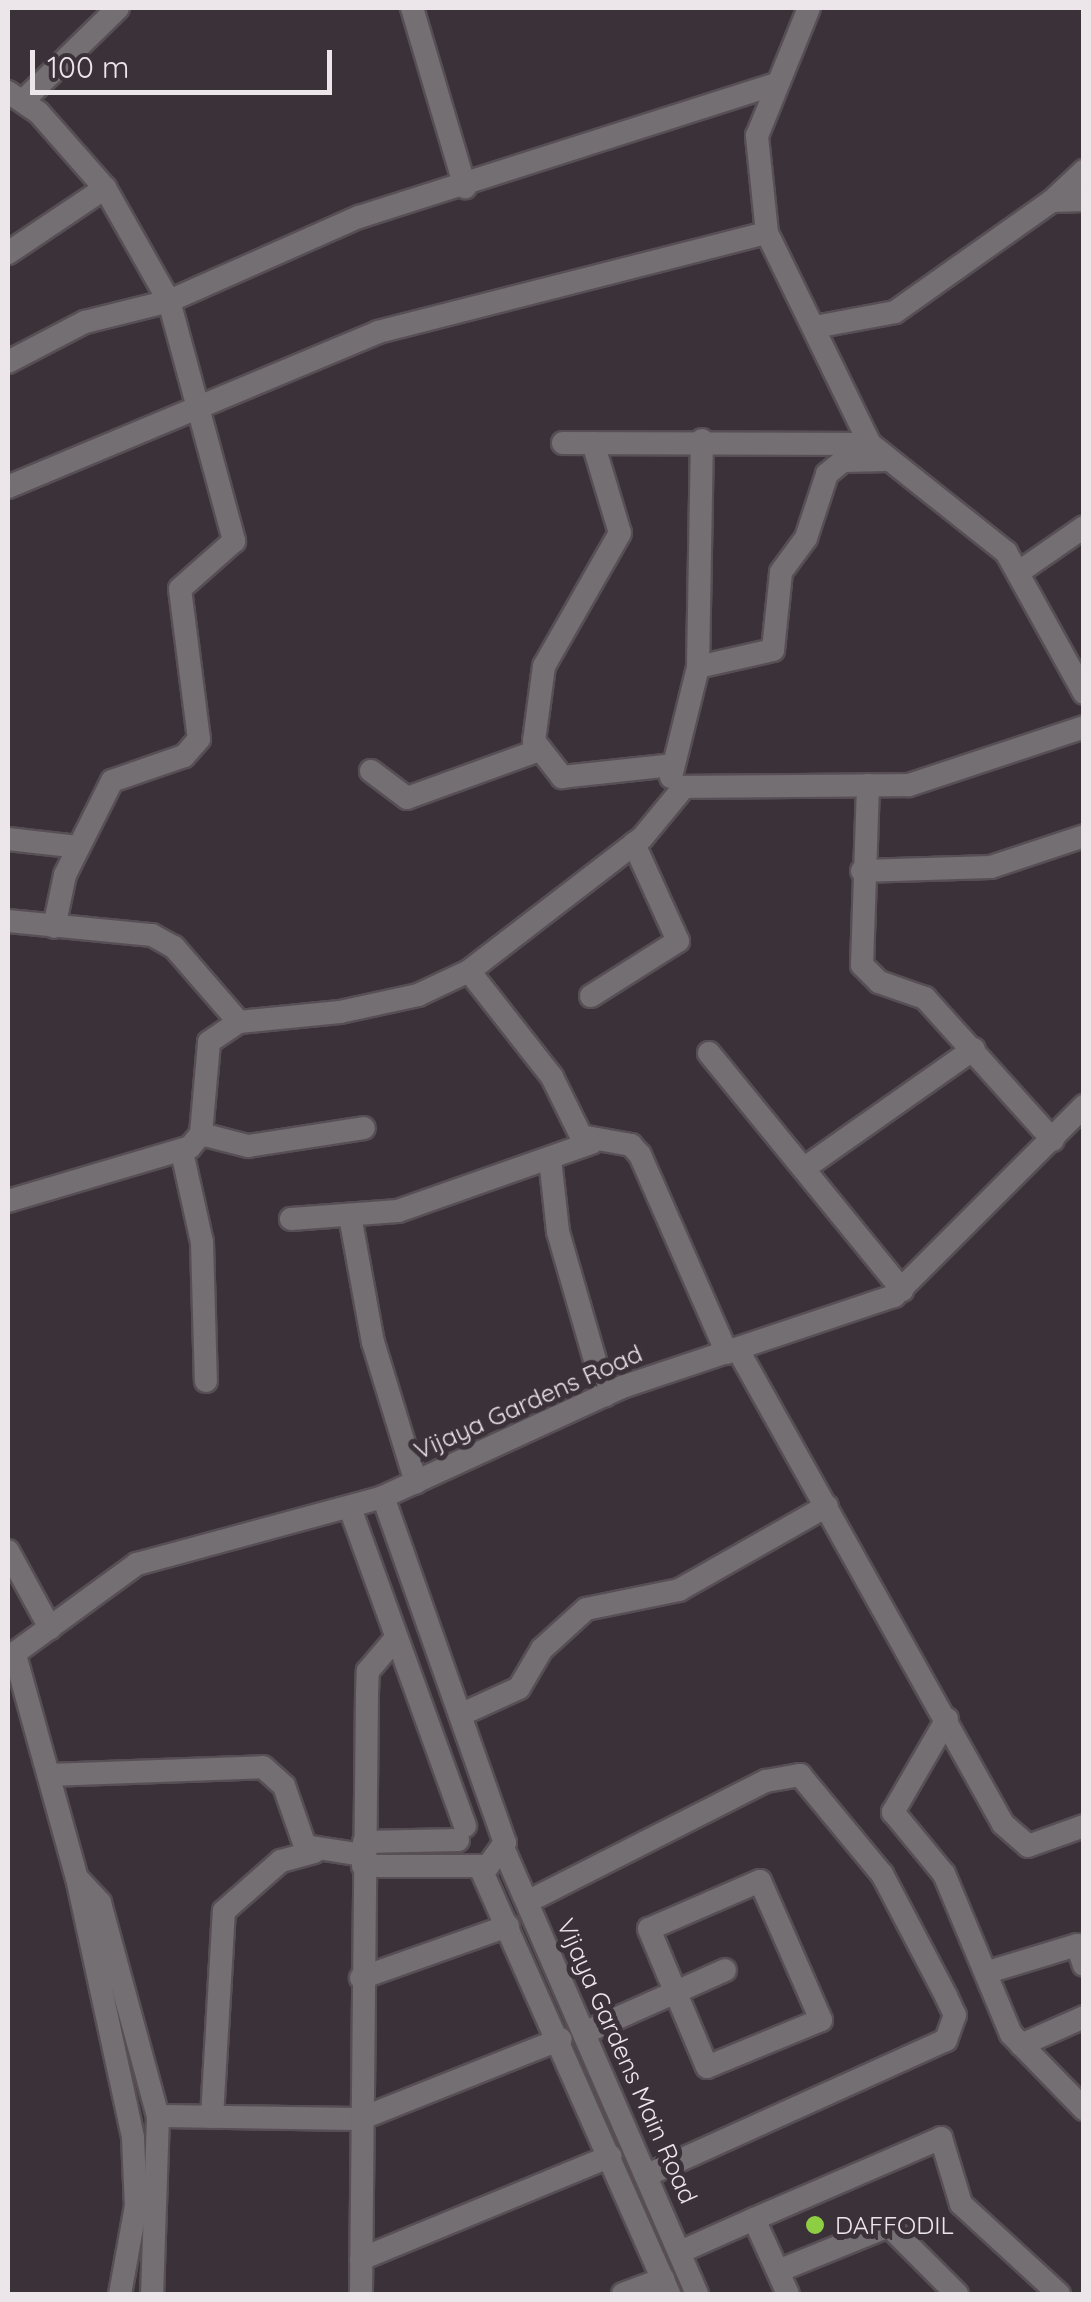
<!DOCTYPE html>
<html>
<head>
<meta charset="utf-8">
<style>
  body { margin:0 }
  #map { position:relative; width:1091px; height:2302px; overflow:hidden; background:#3b3239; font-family:Quicksand,sans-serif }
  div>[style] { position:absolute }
  .roads { filter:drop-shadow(2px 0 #574f55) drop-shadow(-2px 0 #574f55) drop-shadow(0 2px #574f55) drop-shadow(0 -2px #574f55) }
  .street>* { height:22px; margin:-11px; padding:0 11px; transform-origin:11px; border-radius:11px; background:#746f73 }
  .dots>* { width:28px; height:28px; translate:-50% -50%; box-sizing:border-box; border:5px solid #3b3239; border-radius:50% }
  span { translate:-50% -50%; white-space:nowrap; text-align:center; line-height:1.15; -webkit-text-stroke:10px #3b3239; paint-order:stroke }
  .street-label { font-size:25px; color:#ece6eb }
  .poi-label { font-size:25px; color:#ece6eb }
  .left { translate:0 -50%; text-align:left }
  .frame { position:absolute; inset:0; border:10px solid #ece6eb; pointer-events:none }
  .scale { position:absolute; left:30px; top:50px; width:302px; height:45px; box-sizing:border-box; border:5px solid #ece6eb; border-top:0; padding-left:12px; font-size:30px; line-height:35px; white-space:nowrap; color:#ece6eb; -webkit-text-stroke:8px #3b3239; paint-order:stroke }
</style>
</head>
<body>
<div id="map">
  <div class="roads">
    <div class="street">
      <div style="left:412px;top:8px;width:187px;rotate:73.5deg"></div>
      <div style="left:8px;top:92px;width:37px;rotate:34deg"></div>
      <div style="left:39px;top:113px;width:100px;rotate:48.7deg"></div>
      <div style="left:105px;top:188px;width:130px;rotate:60.5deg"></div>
      <div style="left:169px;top:301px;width:249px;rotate:74.8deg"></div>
      <div style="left:234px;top:541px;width:72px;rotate:138.4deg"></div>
      <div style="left:180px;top:589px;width:151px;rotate:82.8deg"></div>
      <div style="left:199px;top:739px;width:23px;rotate:131deg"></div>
      <div style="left:184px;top:756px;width:76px;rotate:160.9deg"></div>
      <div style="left:112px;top:781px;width:105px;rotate:116.6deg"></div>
      <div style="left:65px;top:875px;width:53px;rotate:101.9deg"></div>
      <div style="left:25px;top:99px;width:130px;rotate:-44.4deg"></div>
      <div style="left:1052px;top:201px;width:44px;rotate:-43.2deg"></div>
      <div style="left:767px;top:233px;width:98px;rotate:-95.9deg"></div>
      <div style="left:757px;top:136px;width:138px;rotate:-67.9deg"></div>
      <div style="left:8px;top:253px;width:117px;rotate:-33.8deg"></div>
      <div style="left:815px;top:327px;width:81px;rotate:-10.6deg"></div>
      <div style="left:895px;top:312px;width:192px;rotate:-35.3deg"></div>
      <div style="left:1052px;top:201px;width:32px;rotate:-2deg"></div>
      <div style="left:8px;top:362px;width:87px;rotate:-27.5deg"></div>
      <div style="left:85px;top:322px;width:87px;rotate:-14deg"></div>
      <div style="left:169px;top:301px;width:208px;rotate:-23.9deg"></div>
      <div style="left:359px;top:217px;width:437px;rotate:-17.7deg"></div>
      <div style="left:563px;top:443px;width:307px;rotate:0.2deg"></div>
      <div style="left:593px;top:443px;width:94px;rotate:73.3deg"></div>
      <div style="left:620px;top:533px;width:153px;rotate:119.7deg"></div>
      <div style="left:544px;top:666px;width:76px;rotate:97.6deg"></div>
      <div style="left:534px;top:741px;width:46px;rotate:52.1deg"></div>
      <div style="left:562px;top:777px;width:111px;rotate:-6.2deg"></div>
      <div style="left:8px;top:487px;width:401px;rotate:-22.7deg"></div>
      <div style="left:378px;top:332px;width:401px;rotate:-14.3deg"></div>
      <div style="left:767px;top:233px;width:235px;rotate:64deg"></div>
      <div style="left:870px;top:444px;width:174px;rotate:38.5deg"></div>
      <div style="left:1006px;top:552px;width:161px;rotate:61deg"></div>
      <div style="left:1019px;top:572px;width:79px;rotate:-34.7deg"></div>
      <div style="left:698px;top:667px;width:227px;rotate:-89deg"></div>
      <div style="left:371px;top:771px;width:45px;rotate:36.9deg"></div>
      <div style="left:407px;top:798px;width:138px;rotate:-19.9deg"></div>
      <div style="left:671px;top:777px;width:113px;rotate:-76.2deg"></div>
      <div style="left:698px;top:667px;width:77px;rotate:-12.8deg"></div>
      <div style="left:773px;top:650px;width:78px;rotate:-84.1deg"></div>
      <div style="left:781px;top:572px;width:42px;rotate:-53.7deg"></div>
      <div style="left:806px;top:538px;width:67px;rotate:-71.8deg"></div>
      <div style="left:827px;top:474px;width:21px;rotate:-39deg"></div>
      <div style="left:843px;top:461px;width:45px;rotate:-1.3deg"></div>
      <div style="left:868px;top:785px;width:180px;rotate:91.9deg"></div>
      <div style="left:862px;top:965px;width:24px;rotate:45deg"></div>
      <div style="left:879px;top:982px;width:49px;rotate:19.2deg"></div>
      <div style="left:925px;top:998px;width:191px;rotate:48deg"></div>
      <div style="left:8px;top:839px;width:70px;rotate:6.5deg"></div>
      <div style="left:862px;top:871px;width:129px;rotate:-1.8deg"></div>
      <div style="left:991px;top:867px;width:98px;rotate:-18.4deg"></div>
      <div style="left:8px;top:921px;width:145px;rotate:5.6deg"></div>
      <div style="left:152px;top:935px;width:25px;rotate:29deg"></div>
      <div style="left:174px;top:947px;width:99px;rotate:49.1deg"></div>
      <div style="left:239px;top:1022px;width:101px;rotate:-5.7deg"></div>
      <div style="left:340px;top:1012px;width:80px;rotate:-12.3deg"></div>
      <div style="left:418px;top:995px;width:56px;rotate:-25.2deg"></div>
      <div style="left:469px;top:971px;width:218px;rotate:-37.6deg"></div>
      <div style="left:642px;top:838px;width:66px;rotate:-50.5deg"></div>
      <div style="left:684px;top:787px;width:225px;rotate:-0.5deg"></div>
      <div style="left:909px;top:785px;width:184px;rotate:-18.3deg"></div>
      <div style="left:469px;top:971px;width:135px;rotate:51.9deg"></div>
      <div style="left:552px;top:1077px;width:66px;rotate:63.8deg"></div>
      <div style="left:581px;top:1136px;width:51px;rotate:10.2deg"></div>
      <div style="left:631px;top:1145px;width:13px;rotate:48deg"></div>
      <div style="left:640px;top:1155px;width:216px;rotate:66.3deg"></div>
      <div style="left:591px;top:996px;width:103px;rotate:-32.3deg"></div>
      <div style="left:678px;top:941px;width:107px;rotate:-114.4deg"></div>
      <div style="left:709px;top:1053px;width:306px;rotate:50.8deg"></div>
      <div style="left:201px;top:1134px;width:49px;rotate:14.3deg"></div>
      <div style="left:248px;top:1146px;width:117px;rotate:-8.8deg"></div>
      <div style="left:182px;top:1152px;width:92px;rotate:77.5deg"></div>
      <div style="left:202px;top:1242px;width:139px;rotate:88.4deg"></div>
      <div style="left:550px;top:1159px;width:73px;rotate:83.7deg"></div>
      <div style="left:558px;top:1232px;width:170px;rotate:73.9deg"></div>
      <div style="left:806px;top:1167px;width:205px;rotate:-35.1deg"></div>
      <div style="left:8px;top:1201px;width:190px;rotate:-16.5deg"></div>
      <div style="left:190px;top:1147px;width:17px;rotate:-50deg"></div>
      <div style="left:201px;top:1134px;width:92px;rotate:-85deg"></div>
      <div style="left:209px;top:1042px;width:36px;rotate:-34deg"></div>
      <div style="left:350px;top:1216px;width:128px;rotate:79.7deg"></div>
      <div style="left:373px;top:1342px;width:147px;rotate:73deg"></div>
      <div style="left:291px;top:1219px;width:107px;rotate:-4.3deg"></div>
      <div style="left:398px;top:1211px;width:205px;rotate:-19.4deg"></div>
      <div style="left:738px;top:1350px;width:543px;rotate:60.79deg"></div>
      <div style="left:1003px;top:1824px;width:33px;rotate:41deg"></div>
      <div style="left:1028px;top:1846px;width:59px;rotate:-19.7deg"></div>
      <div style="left:350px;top:1508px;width:338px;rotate:70.1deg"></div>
      <div style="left:8px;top:1551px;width:88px;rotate:61.4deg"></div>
      <div style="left:15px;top:1655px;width:231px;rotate:74.5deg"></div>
      <div style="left:77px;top:1878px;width:266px;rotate:77.8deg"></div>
      <div style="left:133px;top:2138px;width:68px;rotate:87.5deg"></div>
      <div style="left:136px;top:2206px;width:89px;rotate:100.3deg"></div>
      <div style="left:8px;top:1658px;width:160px;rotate:-36.1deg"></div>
      <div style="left:137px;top:1564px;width:255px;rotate:-15.2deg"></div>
      <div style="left:383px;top:1497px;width:263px;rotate:-24.7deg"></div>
      <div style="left:622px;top:1387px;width:287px;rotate:-18.5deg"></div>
      <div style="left:894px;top:1296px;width:269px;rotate:-45deg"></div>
      <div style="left:460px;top:1715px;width:65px;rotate:-24.6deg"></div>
      <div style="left:519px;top:1688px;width:45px;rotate:-59.5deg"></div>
      <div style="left:542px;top:1649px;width:59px;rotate:-42.3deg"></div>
      <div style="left:586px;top:1609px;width:95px;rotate:-11.5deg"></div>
      <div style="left:679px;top:1590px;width:170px;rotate:-29.6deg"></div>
      <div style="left:947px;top:1719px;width:108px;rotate:120.1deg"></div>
      <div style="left:893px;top:1812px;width:80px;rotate:50.6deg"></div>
      <div style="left:944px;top:1874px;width:173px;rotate:67.3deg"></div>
      <div style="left:1011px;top:2034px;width:105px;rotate:45.8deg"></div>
      <div style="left:49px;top:1775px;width:214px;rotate:-2.1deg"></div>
      <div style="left:263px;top:1767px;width:28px;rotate:42deg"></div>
      <div style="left:284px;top:1786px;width:64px;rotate:70.7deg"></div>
      <div style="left:305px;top:1846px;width:59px;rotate:8.8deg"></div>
      <div style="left:364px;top:1842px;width:94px;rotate:-1.2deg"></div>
      <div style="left:504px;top:1850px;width:484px;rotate:66.5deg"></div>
      <div style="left:363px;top:1866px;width:125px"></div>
      <div style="left:488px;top:1866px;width:29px;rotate:-54deg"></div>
      <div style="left:505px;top:1843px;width:367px;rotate:-109.4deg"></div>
      <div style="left:480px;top:1867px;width:467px;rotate:66.1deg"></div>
      <div style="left:77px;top:1878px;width:34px;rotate:47deg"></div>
      <div style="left:100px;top:1903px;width:221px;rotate:74.8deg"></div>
      <div style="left:158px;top:2116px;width:178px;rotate:91.9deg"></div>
      <div style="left:760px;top:1881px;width:152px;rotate:66.3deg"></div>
      <div style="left:821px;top:2020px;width:123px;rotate:157.6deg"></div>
      <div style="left:707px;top:2067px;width:150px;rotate:-112.8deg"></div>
      <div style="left:649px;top:1929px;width:121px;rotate:-23.4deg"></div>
      <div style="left:527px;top:1902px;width:268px;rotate:-26.9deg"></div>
      <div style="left:766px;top:1781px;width:35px;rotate:-10deg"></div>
      <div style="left:800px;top:1775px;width:129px;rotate:50.4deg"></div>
      <div style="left:882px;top:1874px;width:138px;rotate:62.3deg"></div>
      <div style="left:946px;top:1996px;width:21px;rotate:65deg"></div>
      <div style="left:955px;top:2015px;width:27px;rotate:110deg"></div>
      <div style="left:946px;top:2040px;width:326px;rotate:155.7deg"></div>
      <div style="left:988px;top:1972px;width:93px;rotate:-16.9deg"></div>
      <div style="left:1077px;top:1945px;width:21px;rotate:71deg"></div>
      <div style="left:361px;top:1978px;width:156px;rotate:-19.5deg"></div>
      <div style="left:586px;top:2032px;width:152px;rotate:-24deg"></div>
      <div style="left:1021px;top:2045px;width:69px;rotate:-24deg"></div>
      <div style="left:158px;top:2116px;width:202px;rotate:0.9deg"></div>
      <div style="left:360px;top:2119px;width:216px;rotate:-21.7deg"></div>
      <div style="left:212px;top:2117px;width:206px;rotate:-86.7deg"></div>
      <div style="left:224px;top:1911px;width:76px;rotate:-41.3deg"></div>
      <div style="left:281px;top:1861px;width:34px;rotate:-15deg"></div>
      <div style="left:754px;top:2219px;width:204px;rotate:-23.4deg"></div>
      <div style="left:941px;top:2138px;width:69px;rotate:73.1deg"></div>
      <div style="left:961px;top:2204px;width:133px;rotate:42.6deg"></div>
      <div style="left:680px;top:2252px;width:81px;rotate:-24deg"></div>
      <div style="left:754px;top:2219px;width:82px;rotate:65.6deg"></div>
      <div style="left:361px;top:2259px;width:270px;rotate:-22.4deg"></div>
      <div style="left:778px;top:2271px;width:120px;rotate:-22.1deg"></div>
      <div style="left:889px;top:2226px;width:96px;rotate:45deg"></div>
      <div style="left:361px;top:2294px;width:600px;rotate:-89.43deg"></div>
      <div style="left:367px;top:1694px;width:23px;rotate:-88deg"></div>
      <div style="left:368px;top:1671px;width:43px;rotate:-49.7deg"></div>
      <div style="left:623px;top:2294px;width:43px;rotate:-20.6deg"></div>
    </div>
  </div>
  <div class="dots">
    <div style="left:815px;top:2225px;background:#8ece43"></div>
  </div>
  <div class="street-label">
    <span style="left:528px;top:1402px;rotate:-24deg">Vijaya Gardens Road</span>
    <span style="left:627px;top:2061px;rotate:66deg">Vijaya Gardens Main Road</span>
  </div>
  <div class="poi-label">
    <span class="left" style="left:835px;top:2225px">DAFFODIL</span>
  </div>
  <div class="frame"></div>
  <div class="scale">100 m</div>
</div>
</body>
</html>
